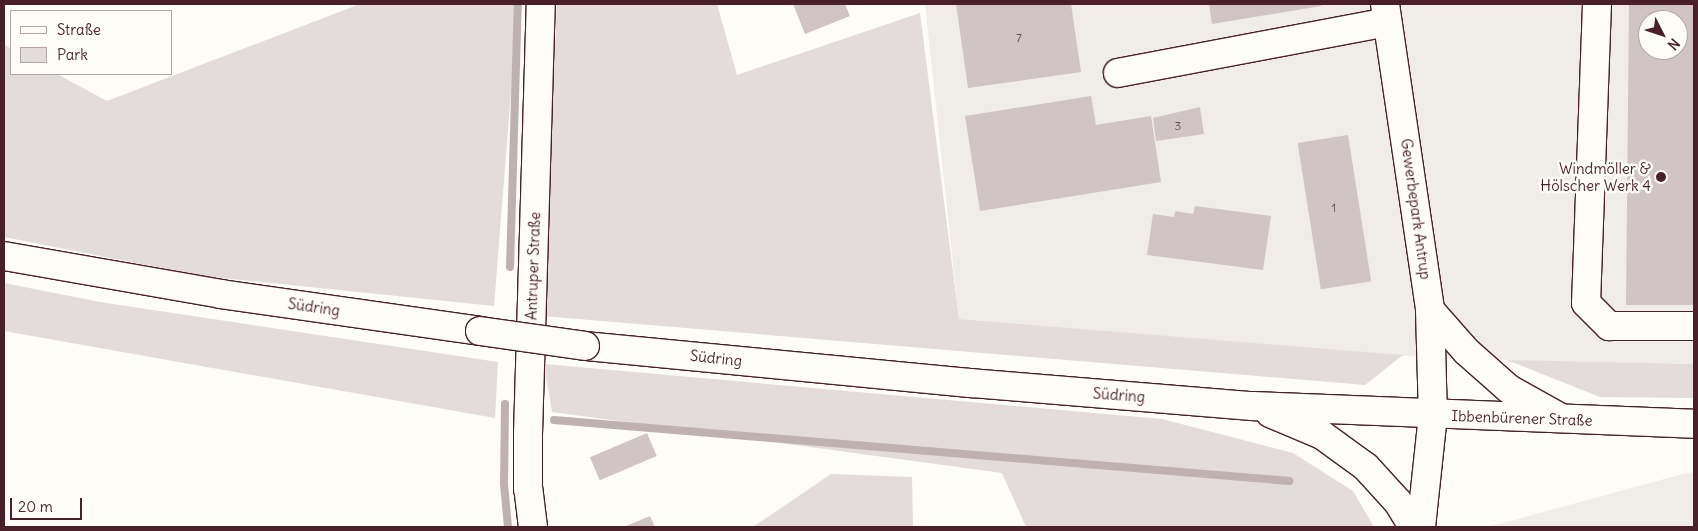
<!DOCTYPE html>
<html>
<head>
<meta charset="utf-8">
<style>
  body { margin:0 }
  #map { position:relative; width:1698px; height:531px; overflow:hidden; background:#fdfcf7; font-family:Delius,sans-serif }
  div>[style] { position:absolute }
  .built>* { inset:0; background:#f0ece8 }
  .green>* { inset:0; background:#e3dcda }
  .stream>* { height:8px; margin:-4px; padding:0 4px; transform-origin:4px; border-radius:4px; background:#c0b1b1 }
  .building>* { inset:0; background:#d0c5c4; transform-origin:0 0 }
  .roads { filter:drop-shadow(1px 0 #4a1f2b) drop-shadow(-1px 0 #4a1f2b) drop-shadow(0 1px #4a1f2b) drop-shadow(0 -1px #4a1f2b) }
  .minor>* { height:28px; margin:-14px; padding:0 14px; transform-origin:14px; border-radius:14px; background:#fdfcf7 }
  .major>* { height:28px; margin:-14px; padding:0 14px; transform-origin:14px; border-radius:14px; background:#fdfcf7 }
  .bridges { filter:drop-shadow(1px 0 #4a1f2b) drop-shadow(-1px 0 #4a1f2b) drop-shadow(0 1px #4a1f2b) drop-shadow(0 -1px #4a1f2b) }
  .major-bridge>* { height:28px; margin:-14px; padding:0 14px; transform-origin:14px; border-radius:14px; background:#fdfcf7 }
  .dots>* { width:14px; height:14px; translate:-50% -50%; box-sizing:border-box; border:2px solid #fdfcf7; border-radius:50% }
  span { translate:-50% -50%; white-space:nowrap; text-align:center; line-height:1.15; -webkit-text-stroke:5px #fdfcf7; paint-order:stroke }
  .number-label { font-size:12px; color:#6c4851 }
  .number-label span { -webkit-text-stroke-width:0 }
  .poi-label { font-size:15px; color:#4a1f2b }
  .right { translate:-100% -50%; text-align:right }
  .street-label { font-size:15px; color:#4a1f2b }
  .frame { position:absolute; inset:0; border:5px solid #4a1f2b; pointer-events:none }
  .legend { position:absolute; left:10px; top:10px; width:162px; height:65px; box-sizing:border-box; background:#fdfcf7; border:1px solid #b5a4a5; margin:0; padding:6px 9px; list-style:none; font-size:15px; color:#4a1f2b }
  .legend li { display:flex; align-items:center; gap:10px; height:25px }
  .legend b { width:25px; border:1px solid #b5a4a5 }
  .north { position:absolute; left:1638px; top:10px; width:50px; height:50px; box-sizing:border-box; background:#fdfcf7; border:1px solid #b5a4a5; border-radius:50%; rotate:131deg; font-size:14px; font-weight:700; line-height:20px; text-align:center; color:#4a1f2b }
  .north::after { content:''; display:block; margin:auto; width:18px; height:22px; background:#4a1f2b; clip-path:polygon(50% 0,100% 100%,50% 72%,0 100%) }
  .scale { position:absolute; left:10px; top:498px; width:72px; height:22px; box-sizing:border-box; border:2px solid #4a1f2b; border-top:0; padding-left:6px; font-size:15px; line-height:18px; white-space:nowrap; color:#4a1f2b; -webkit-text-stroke:4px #fdfcf7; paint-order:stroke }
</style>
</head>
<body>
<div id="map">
  <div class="built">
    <div style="clip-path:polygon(evenodd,925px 4px,1694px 4px,1694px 364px,1446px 359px,959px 319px,925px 4px,1648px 20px,1678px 20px,1678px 50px,1648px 50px,1648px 20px)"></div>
    <div style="clip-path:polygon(1694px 472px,1694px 527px,1488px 527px,1683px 474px)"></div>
  </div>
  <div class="green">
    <div style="clip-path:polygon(360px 4px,518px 4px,494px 306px,202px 276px,4px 237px,4px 44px,11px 49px,11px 74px,57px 74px,107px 101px)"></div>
    <div style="clip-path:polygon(557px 4px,717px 4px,737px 75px,920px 13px,959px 319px,1403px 355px,1365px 385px,542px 316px)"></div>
    <div style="clip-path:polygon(4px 283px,100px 302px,498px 362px,495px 418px,4px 331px)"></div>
    <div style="clip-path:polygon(1507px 360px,1694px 364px,1694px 398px,1600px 397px)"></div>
    <div style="clip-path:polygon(544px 364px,1162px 419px,1293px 453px,1353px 491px,1374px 527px,1026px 527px,1002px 473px,552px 412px)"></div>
    <div style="clip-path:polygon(831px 474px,912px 477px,913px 527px,753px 527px)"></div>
  </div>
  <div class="stream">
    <div style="left:510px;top:267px;width:263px;rotate:-88.3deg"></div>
    <div style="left:505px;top:404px;width:80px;rotate:90.7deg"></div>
    <div style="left:504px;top:484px;width:43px;rotate:84.7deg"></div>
    <div style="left:554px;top:420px;width:738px;rotate:4.74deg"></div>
  </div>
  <div class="building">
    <div style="clip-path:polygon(793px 4px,845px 4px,850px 16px,805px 34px)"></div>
    <div style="clip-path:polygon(956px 4px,1071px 4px,1081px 72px,968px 88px)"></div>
    <div style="clip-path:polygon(1209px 4px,1321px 4px,1321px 6px,1212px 24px)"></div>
    <div style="clip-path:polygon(evenodd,1629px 4px,1694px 4px,1694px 305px,1626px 305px,1629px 4px,1648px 20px,1678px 20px,1678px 50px,1648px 50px,1648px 20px)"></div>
    <div style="clip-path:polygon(1091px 96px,1096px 125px,1151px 116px,1161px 182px,980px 211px,965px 116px)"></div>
    <div style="clip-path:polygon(1200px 107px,1204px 134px,1156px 141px,1153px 118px)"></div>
    <div style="left:1348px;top:135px;width:148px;height:51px;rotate:81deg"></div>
    <div style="clip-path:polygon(1195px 206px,1271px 216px,1263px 270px,1147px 255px,1153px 214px,1174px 217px,1175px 211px,1193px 214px)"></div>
    <div style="left:647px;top:433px;width:25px;height:62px;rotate:67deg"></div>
    <div style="clip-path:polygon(650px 516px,655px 527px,624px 527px)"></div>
  </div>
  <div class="roads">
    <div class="minor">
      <div style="left:1385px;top:4px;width:309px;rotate:81.6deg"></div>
      <div style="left:1430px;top:310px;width:105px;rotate:88.4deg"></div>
      <div style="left:1597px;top:4px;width:299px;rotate:92.1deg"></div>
      <div style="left:1586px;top:303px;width:33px;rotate:45deg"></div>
      <div style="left:1609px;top:326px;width:85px"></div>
      <div style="left:1118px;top:73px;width:274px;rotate:-10.7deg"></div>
      <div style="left:533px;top:527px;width:38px;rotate:-97deg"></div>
      <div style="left:528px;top:489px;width:55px;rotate:-90deg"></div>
      <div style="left:528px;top:434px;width:430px;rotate:-88.3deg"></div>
    </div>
    <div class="major">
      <div style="left:4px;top:256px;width:220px;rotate:9.9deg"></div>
      <div style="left:221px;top:294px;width:262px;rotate:8.1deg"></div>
      <div style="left:1430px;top:310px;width:55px;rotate:48.7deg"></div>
      <div style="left:1466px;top:351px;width:57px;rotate:41.5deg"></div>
      <div style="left:1509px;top:389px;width:57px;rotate:29.2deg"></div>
      <div style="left:585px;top:346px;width:388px;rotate:5.5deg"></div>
      <div style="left:971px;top:383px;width:283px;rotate:4.7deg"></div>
      <div style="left:1253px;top:406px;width:441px;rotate:2.3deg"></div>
      <div style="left:1270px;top:413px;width:56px;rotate:22.9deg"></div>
      <div style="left:1322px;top:435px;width:54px;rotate:36deg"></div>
      <div style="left:1366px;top:467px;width:47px;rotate:47.6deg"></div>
      <div style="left:1398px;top:502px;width:29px;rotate:59deg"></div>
      <div style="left:1421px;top:527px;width:113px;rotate:-83.9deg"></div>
    </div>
  </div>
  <div class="bridges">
    <div class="major-bridge">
      <div style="left:480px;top:331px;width:106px;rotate:8.1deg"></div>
    </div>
  </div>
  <div class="dots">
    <div style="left:1661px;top:177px;background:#4a1f2b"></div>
  </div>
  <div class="number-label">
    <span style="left:1019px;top:38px">7</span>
    <span style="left:1178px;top:126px">3</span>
    <span style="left:1334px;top:208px">1</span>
  </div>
  <div class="poi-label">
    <span class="right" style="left:1651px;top:177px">Windmöller &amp;<br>Hölscher Werk 4</span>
  </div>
  <div class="street-label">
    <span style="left:1416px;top:209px;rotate:82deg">Gewerbepark Antrup</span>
    <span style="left:533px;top:266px;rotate:-88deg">Antruper Straße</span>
    <span style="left:314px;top:307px;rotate:8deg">Südring</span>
    <span style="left:716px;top:358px;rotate:6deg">Südring</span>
    <span style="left:1119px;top:395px;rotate:4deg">Südring</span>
    <span style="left:1522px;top:418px;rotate:2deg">Ibbenbürener Straße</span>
  </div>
  <div class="frame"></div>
  <ul class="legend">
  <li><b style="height:6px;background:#fdfcf7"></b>Straße</li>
  <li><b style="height:14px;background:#e3dcda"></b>Park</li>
  </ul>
  <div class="north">N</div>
  <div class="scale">20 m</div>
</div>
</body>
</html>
